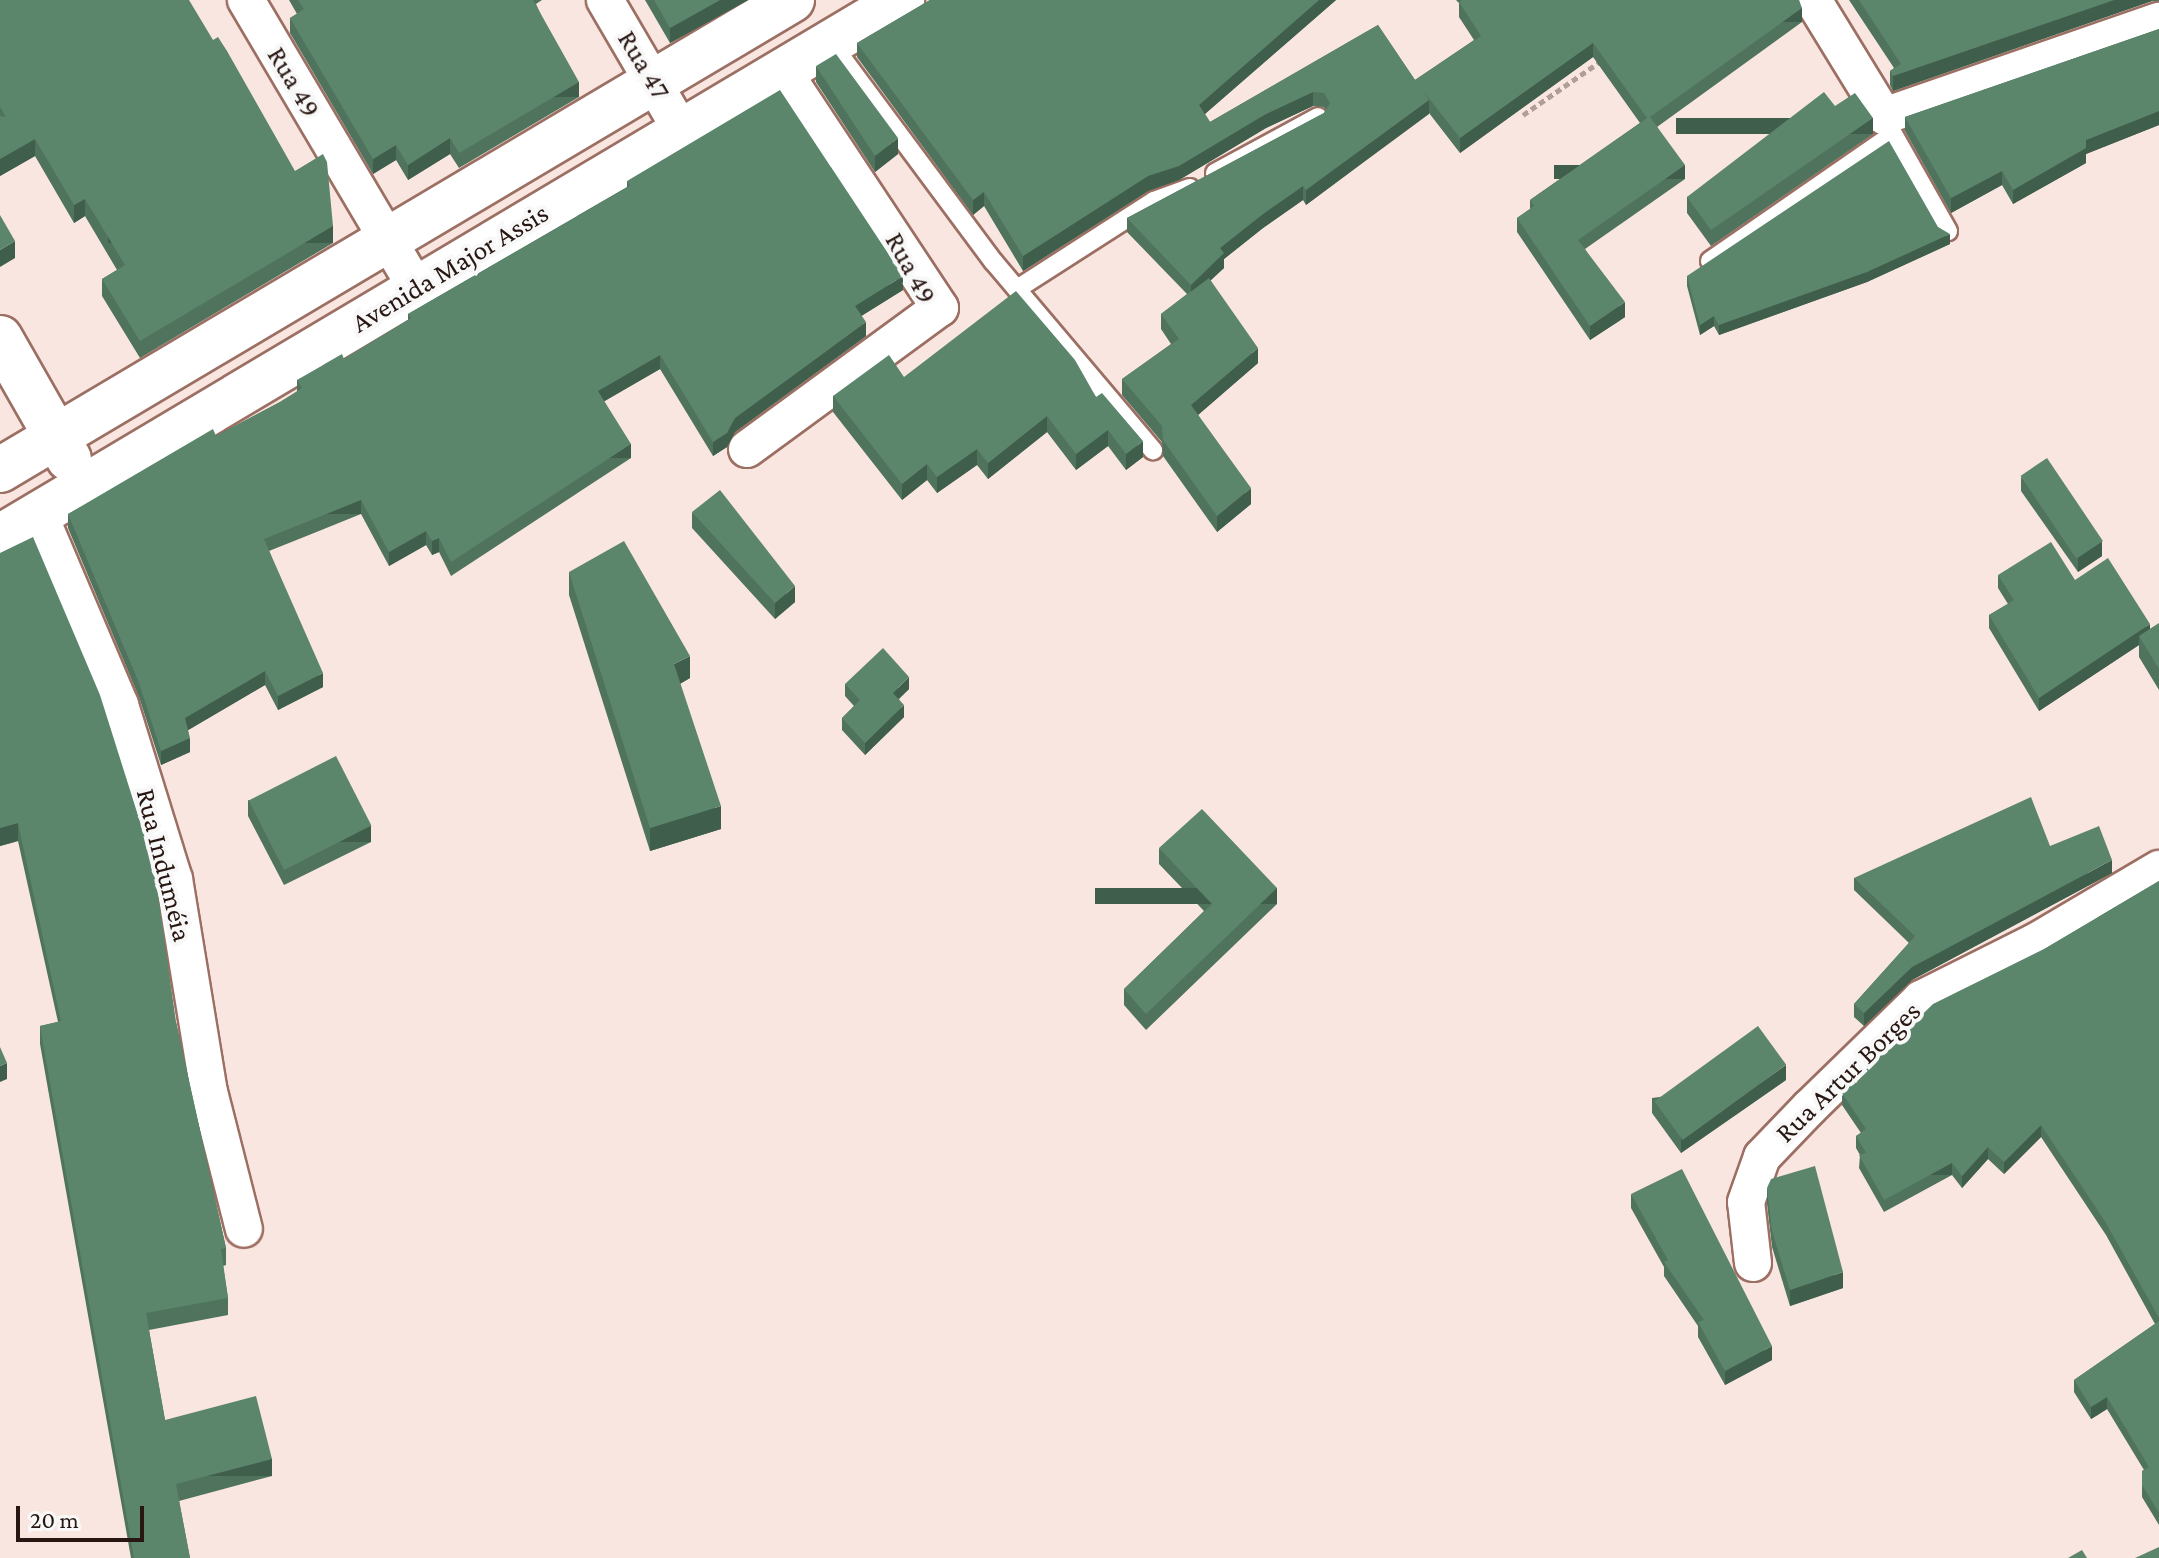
<!DOCTYPE html>
<html>
<head>
<meta charset="utf-8">
<style>
  body { margin:0 }
  #map { position:relative; width:2159px; height:1558px; overflow:hidden; background:#fae6e0; font-family:"Crimson Pro",serif }
  div>[style] { position:absolute }
  .path>* { height:5px; margin-top:-2.5px; transform-origin:0; background:repeating-linear-gradient(90deg,#b19e98 0 6px,transparent 0 10px) }
  .roads { filter:drop-shadow(2px 0 #9c6f63) drop-shadow(-2px 0 #9c6f63) drop-shadow(0 2px #9c6f63) drop-shadow(0 -2px #9c6f63) }
  .lane>* { height:18px; margin:-9px; padding:0 9px; transform-origin:9px; border-radius:9px; background:#fff }
  .street>* { height:36px; margin:-18px; padding:0 18px; transform-origin:18px; border-radius:18px; background:#fff }
  .secondary>* { height:44px; margin:-22px; padding:0 22px; transform-origin:22px; border-radius:22px; background:#fff }
  .wall>* { inset:0; background:#4f735d }
  .shaded-wall>* { inset:0; background:#405e4c; transform-origin:0 0 }
  .building>* { inset:0; background:#5c866c; transform-origin:0 0 }
  span { translate:-50% -50%; white-space:nowrap; text-align:center; line-height:1.15; -webkit-text-stroke:8px #f8f8f8; paint-order:stroke }
  .street-label { font-size:28px; color:#271611 }
  .scale { position:absolute; left:16px; top:1506px; width:128px; height:36px; box-sizing:border-box; border:4px solid #271611; border-top:0; padding-left:10px; font-size:24px; line-height:28px; white-space:nowrap; color:#271611; -webkit-text-stroke:6px #f8f8f8; paint-order:stroke }
</style>
</head>
<body>
<div id="map">
  <div class="path">
    <div style="left:1523px;top:115px;width:95px;rotate:-34.7deg"></div>
  </div>
  <div class="roads">
    <div class="lane">
      <div style="left:831px;top:43px;width:272px;rotate:53.4deg"></div>
      <div style="left:993px;top:261px;width:248px;rotate:49.8deg"></div>
      <div style="left:1888px;top:125px;width:122px;rotate:60.5deg"></div>
      <div style="left:1215px;top:173px;width:117px;rotate:-28.5deg"></div>
      <div style="left:1710px;top:261px;width:221px;rotate:-34.7deg"></div>
      <div style="left:1017px;top:289px;width:163px;rotate:-32.7deg"></div>
      <div style="left:1154px;top:201px;width:38px;rotate:-20deg"></div>
    </div>
    <div class="street">
      <div style="left:246px;top:0;width:334px;rotate:59.4deg"></div>
      <div style="left:605px;top:0;width:151px;rotate:59.7deg"></div>
      <div style="left:1813px;top:0;width:136px;rotate:58.5deg"></div>
      <div style="left:1884px;top:116px;width:291px;rotate:-19.1deg"></div>
      <div style="left:747px;top:449px;width:239px;rotate:-36.2deg"></div>
      <div style="left:940px;top:308px;width:284px;rotate:-123.5deg"></div>
      <div style="left:39px;top:514px;width:207px;rotate:67deg"></div>
      <div style="left:120px;top:705px;width:182px;rotate:72.8deg"></div>
      <div style="left:174px;top:879px;width:216px;rotate:80.7deg"></div>
      <div style="left:209px;top:1092px;width:141px;rotate:75.7deg"></div>
      <div style="left:1753px;top:1263px;width:61px;rotate:-96.5deg"></div>
      <div style="left:1746px;top:1202px;width:48px;rotate:-70.4deg"></div>
      <div style="left:1762px;top:1157px;width:69px;rotate:-46.2deg"></div>
      <div style="left:1810px;top:1107px;width:155px;rotate:-44.2deg"></div>
      <div style="left:1921px;top:999px;width:127px;rotate:-26.6deg"></div>
      <div style="left:2035px;top:942px;width:144px;rotate:-30.5deg"></div>
    </div>
    <div class="secondary">
      <div style="left:0;top:338px;width:139px;rotate:60.3deg"></div>
      <div style="left:0;top:470px;width:921px;rotate:-30.69deg"></div>
      <div style="left:0;top:537px;width:1050px;rotate:-30.77deg"></div>
    </div>
  </div>
  <div class="wall">
    <div style="clip-path:polygon(0 0,333px 243px,140px 358px,102px 296px,102px 279px,117px 270px,85px 216px,74px 223px,35px 156px,0 176px)"></div>
    <div style="clip-path:polygon(289px 0,542px 0,536px 4px,579px 97px,459px 168px,450px 154px,408px 180px,396px 160px,373px 174px,290px 33px,290px 18px,297px 14px)"></div>
    <div style="clip-path:polygon(645px 0,748px 0,670px 43px)"></div>
    <div style="clip-path:polygon(930px 0,1336px 0,1205px 114px,1210px 122px,1378px 25px,1415px 80px,1474px 40px,1459px 17px,1459px 3px,1456px 0,1799px 0,1802px 22px,1657px 127px,1685px 179px,1585px 249px,1625px 317px,1590px 340px,1517px 232px,1517px 218px,1530px 209px,1530px 200px,1640px 123px,1593px 57px,1460px 153px,1429px 113px,1306px 205px,1303px 200px,1263px 228px,1224px 259px,1224px 268px,1210px 280px,1258px 363px,1198px 415px,1251px 504px,1217px 532px,1163px 456px,1162px 442px,1122px 395px,1122px 379px,1171px 344px,1161px 329px,1161px 314px,1187px 294px,1127px 232px,1127px 218px,1324px 113px,1326px 110px,1324px 107px,1313px 106px,1266px 128px,1179px 180px,1148px 191px,1023px 271px,984px 206px,973px 215px,857px 57px,857px 43px)"></div>
    <div style="clip-path:polygon(1849px 0,2159px 0,2159px 1px,2152px 1px,1893px 91px,1890px 85px,1890px 71px,1894px 68px)"></div>
    <div style="clip-path:polygon(2159px 29px,2159px 125px,2086px 154px,2086px 163px,2013px 204px,2002px 185px,1951px 213px,1905px 131px,1905px 117px)"></div>
    <div style="clip-path:polygon(816px 66px,898px 154px,875px 172px,816px 82px)"></div>
    <div style="clip-path:polygon(1835px 106px,1873px 134px,1711px 246px,1687px 213px,1687px 197px)"></div>
    <div style="clip-path:polygon(627px 181px,903px 290px,861px 316px,866px 336px,735px 432px,727px 447px,713px 456px,660px 369px,604px 401px,631px 458px,451px 576px,439px 552px,432px 555px,426px 545px,389px 566px,361px 514px,269px 551px,323px 687px,278px 710px,265px 685px,188px 730px,190px 752px,161px 765px,139px 697px,68px 528px,68px 514px,280px 402px,297px 392px,297px 380px,344px 359px,408px 320px,408px 314px,627px 187px)"></div>
    <div style="clip-path:polygon(1938px 227px,1950px 244px,1867px 282px,1719px 335px,1714px 326px,1700px 335px,1687px 286px,1687px 276px)"></div>
    <div style="clip-path:polygon(904px 377px,1096px 397px,1143px 457px,1126px 470px,1108px 446px,1076px 470px,1047px 432px,988px 479px,977px 465px,937px 493px,927px 480px,902px 500px,833px 412px,833px 396px)"></div>
    <div style="clip-path:polygon(2021px 477px,2102px 556px,2078px 572px,2021px 491px)"></div>
    <div style="clip-path:polygon(692px 512px,795px 602px,775px 619px,692px 528px)"></div>
    <div style="clip-path:polygon(0 553px,176px 1022px,226px 1248px,226px 1265px,223px 1266px,228px 1298px,228px 1315px,149px 1330px,165px 1420px,272px 1476px,179px 1501px,190px 1558px,131px 1558px,40px 1044px,40px 1026px,58px 1022px,18px 841px,0 846px)"></div>
    <div style="clip-path:polygon(569px 572px,690px 678px,680px 684px,721px 829px,650px 851px,569px 595px)"></div>
    <div style="clip-path:polygon(1998px 575px,2075px 580px,2150px 629px,2159px 624px,2159px 690px,2139px 657px,2139px 645px,2039px 711px,1989px 628px,1989px 615px,2008px 604px,1998px 588px)"></div>
    <div style="clip-path:polygon(845px 684px,909px 689px,899px 699px,904px 717px,865px 755px,842px 730px,842px 718px,854px 706px,845px 696px)"></div>
    <div style="clip-path:polygon(248px 800px,371px 842px,284px 885px,248px 816px)"></div>
    <div style="clip-path:polygon(1159px 848px,1277px 904px,1146px 1030px,1124px 1005px,1124px 989px,1204px 911px,1159px 864px)"></div>
    <div style="clip-path:polygon(2112px 873px,1912px 980px,1864px 1026px,1854px 1017px,1854px 1004px,1909px 943px,1854px 890px,1854px 878px)"></div>
    <div style="clip-path:polygon(2159px 881px,2159px 1525px,2142px 1497px,2142px 1471px,2144px 1470px,2107px 1409px,2091px 1419px,2074px 1392px,2074px 1380px,2155px 1324px,2106px 1235px,2041px 1137px,2004px 1174px,1988px 1159px,1962px 1188px,1952px 1175px,1884px 1212px,1859px 1168px,1860px 1155px,1856px 1148px,1856px 1136px,1861px 1133px,1842px 1105px,1842px 1093px,2046px 948px)"></div>
    <div style="clip-path:polygon(1786px 1080px,1681px 1153px,1652px 1113px,1652px 1098px)"></div>
    <div style="clip-path:polygon(1767px 1188px,1843px 1288px,1790px 1306px,1772px 1247px,1767px 1204px)"></div>
    <div style="clip-path:polygon(1631px 1194px,1772px 1360px,1725px 1385px,1698px 1337px,1698px 1326px,1664px 1276px,1664px 1267px,1631px 1208px)"></div>
  </div>
  <div class="shaded-wall">
    <div style="clip-path:polygon(720px 0,748px 0,670px 43px,670px 28px)"></div>
    <div style="clip-path:polygon(1319px 0,1336px 0,1199px 119px,1199px 105px)"></div>
    <div style="clip-path:polygon(2114px 0,2152px 0,2152px 1px,1893px 91px,1893px 76px)"></div>
    <div style="left:1802px;top:8px;width:14px;height:187px;rotate:90deg"></div>
    <div style="clip-path:polygon(1593px 43px,1593px 57px,1460px 153px,1460px 138px)"></div>
    <div style="left:579px;top:82px;width:15px;height:139px;rotate:90deg"></div>
    <div style="clip-path:polygon(1313px 92px,1313px 106px,1266px 128px,1179px 180px,1148px 191px,1023px 271px,1023px 256px,1148px 176px,1266px 114px)"></div>
    <div style="clip-path:polygon(1429px 100px,1429px 114px,1306px 205px,1306px 190px)"></div>
    <div style="clip-path:polygon(2159px 111px,2159px 125px,2086px 154px,2086px 163px,2013px 204px,2013px 190px,2086px 140px)"></div>
    <div style="left:1873px;top:118px;width:16px;height:197px;rotate:90deg"></div>
    <div style="clip-path:polygon(450px 138px,450px 154px,408px 180px,408px 165px)"></div>
    <div style="clip-path:polygon(898px 138px,898px 154px,875px 172px,875px 156px)"></div>
    <div style="clip-path:polygon(35px 139px,35px 156px,0 176px,0 159px)"></div>
    <div style="clip-path:polygon(396px 145px,396px 160px,373px 174px,373px 159px)"></div>
    <div style="left:1685px;top:165px;width:14px;height:131px;rotate:90deg"></div>
    <div style="clip-path:polygon(2002px 171px,2002px 185px,1951px 213px,1951px 198px)"></div>
    <div style="clip-path:polygon(1303px 186px,1303px 200px,1263px 228px,1224px 259px,1224px 268px,1191px 299px,1191px 285px,1220px 248px,1263px 214px)"></div>
    <div style="clip-path:polygon(984px 192px,984px 206px,973px 215px,973px 200px)"></div>
    <div style="clip-path:polygon(85px 199px,85px 216px,74px 223px,74px 205px)"></div>
    <div style="left:333px;top:226px;width:17px;height:225px;rotate:90deg"></div>
    <div style="clip-path:polygon(1950px 234px,1950px 244px,1867px 282px,1719px 335px,1719px 325px)"></div>
    <div style="clip-path:polygon(15px 241px,15px 258px,0 267px,0 250px)"></div>
    <div style="clip-path:polygon(903px 276px,903px 290px,855px 320px,855px 306px)"></div>
    <div style="clip-path:polygon(1625px 302px,1625px 317px,1590px 340px,1590px 326px)"></div>
    <div style="clip-path:polygon(1714px 316px,1714px 326px,1700px 335px,1700px 325px)"></div>
    <div style="clip-path:polygon(866px 322px,866px 336px,735px 432px,727px 447px,713px 456px,713px 442px,735px 418px)"></div>
    <div style="clip-path:polygon(1258px 348px,1258px 363px,1191px 421px,1191px 405px)"></div>
    <div style="clip-path:polygon(660px 355px,660px 369px,598px 405px,598px 391px)"></div>
    <div style="clip-path:polygon(1047px 416px,1047px 432px,988px 479px,988px 463px)"></div>
    <div style="clip-path:polygon(1108px 430px,1108px 446px,1076px 470px,1076px 454px)"></div>
    <div style="clip-path:polygon(1143px 441px,1143px 457px,1126px 470px,1126px 454px)"></div>
    <div style="left:631px;top:444px;width:14px;height:215px;rotate:90deg"></div>
    <div style="clip-path:polygon(977px 449px,977px 465px,937px 493px,937px 477px)"></div>
    <div style="clip-path:polygon(927px 464px,927px 480px,902px 500px,902px 484px)"></div>
    <div style="clip-path:polygon(1251px 488px,1251px 504px,1217px 532px,1217px 516px)"></div>
    <div style="left:361px;top:500px;width:14px;height:105px;rotate:90deg"></div>
    <div style="clip-path:polygon(426px 531px,426px 545px,389px 566px,389px 552px)"></div>
    <div style="clip-path:polygon(439px 538px,439px 552px,432px 555px,432px 541px)"></div>
    <div style="clip-path:polygon(2102px 541px,2102px 556px,2078px 572px,2078px 557px)"></div>
    <div style="clip-path:polygon(795px 586px,795px 602px,775px 619px,775px 603px)"></div>
    <div style="clip-path:polygon(2150px 624px,2150px 638px,2139px 636px,2139px 645px,2039px 711px,2039px 698px)"></div>
    <div style="clip-path:polygon(690px 656px,690px 678px,674px 687px,674px 664px)"></div>
    <div style="clip-path:polygon(265px 671px,265px 685px,185px 732px,185px 718px)"></div>
    <div style="clip-path:polygon(323px 673px,323px 687px,278px 710px,278px 696px)"></div>
    <div style="clip-path:polygon(909px 677px,909px 689px,893px 704px,893px 693px)"></div>
    <div style="clip-path:polygon(904px 705px,904px 717px,865px 755px,865px 743px)"></div>
    <div style="clip-path:polygon(190px 738px,190px 752px,161px 765px,161px 751px)"></div>
    <div style="clip-path:polygon(721px 806px,721px 829px,650px 851px,650px 828px)"></div>
    <div style="clip-path:polygon(18px 823px,18px 841px,0 846px,0 828px)"></div>
    <div style="left:371px;top:826px;width:16px;height:97px;rotate:90deg"></div>
    <div style="clip-path:polygon(2112px 860px,2112px 873px,1912px 980px,1864px 1026px,1864px 1013px,1912px 967px)"></div>
    <div style="left:1277px;top:888px;width:16px;height:182px;rotate:90deg"></div>
    <div style="clip-path:polygon(7px 1063px,7px 1079px,0 1082px,0 1066px)"></div>
    <div style="clip-path:polygon(1786px 1065px,1786px 1080px,1681px 1153px,1681px 1139px)"></div>
    <div style="clip-path:polygon(2041px 1125px,2041px 1137px,2004px 1174px,2004px 1162px)"></div>
    <div style="clip-path:polygon(1988px 1147px,1988px 1159px,1962px 1188px,1962px 1176px)"></div>
    <div style="left:1952px;top:1163px;width:12px;height:77px;rotate:90deg"></div>
    <div style="clip-path:polygon(1843px 1272px,1843px 1288px,1790px 1306px,1790px 1290px)"></div>
    <div style="clip-path:polygon(1772px 1346px,1772px 1360px,1725px 1385px,1725px 1371px)"></div>
    <div style="clip-path:polygon(2107px 1397px,2107px 1409px,2091px 1419px,2091px 1407px)"></div>
    <div style="left:272px;top:1459px;width:17px;height:99px;rotate:90deg"></div>
  </div>
  <div class="building">
    <div style="clip-path:polygon(0 0,189px 0,213px 40px,218px 37px,227px 51px,295px 171px,323px 154px,327px 162px,333px 226px,140px 341px,102px 279px,125px 265px,85px 199px,74px 205px,35px 139px,0 159px,0 116px,6px 117px,0 107px)"></div>
    <div style="clip-path:polygon(298px 0,533px 0,579px 82px,459px 153px,450px 138px,408px 165px,396px 145px,373px 159px,290px 18px,304px 9px)"></div>
    <div style="clip-path:polygon(654px 0,720px 0,670px 28px)"></div>
    <div style="clip-path:polygon(930px 0,1319px 0,1199px 105px,1210px 122px,1378px 25px,1415px 80px,1481px 36px,1459px 2px,1462px 0,1799px 0,1802px 8px,1650px 117px,1685px 165px,1578px 240px,1625px 302px,1590px 326px,1517px 218px,1534px 206px,1530px 200px,1647px 118px,1593px 43px,1460px 138px,1424px 92px,1429px 100px,1306px 190px,1303px 186px,1263px 214px,1220px 248px,1224px 253px,1191px 285px,1127px 218px,1324px 113px,1330px 103px,1324px 93px,1313px 92px,1266px 114px,1179px 166px,1148px 176px,1023px 256px,984px 192px,973px 200px,857px 43px)"></div>
    <div style="clip-path:polygon(1859px 0,2114px 0,1893px 76px,1890px 71px,1901px 64px)"></div>
    <div style="clip-path:polygon(2159px 29px,2159px 111px,2086px 140px,2086px 148px,2013px 190px,2002px 171px,1951px 198px,1905px 117px)"></div>
    <div style="clip-path:polygon(836px 54px,898px 138px,875px 156px,816px 66px)"></div>
    <div style="clip-path:polygon(780px 90px,903px 276px,855px 306px,866px 322px,735px 418px,727px 433px,713px 442px,660px 355px,598px 391px,631px 444px,451px 562px,439px 538px,432px 541px,426px 531px,389px 552px,361px 500px,264px 539px,323px 673px,278px 696px,265px 671px,185px 718px,190px 738px,161px 751px,139px 683px,68px 514px,213px 429px,216px 436px,280px 402px,302px 388px,297px 380px,342px 354px,344px 359px,411px 318px,408px 314px,630px 186px,627px 181px)"></div>
    <div style="clip-path:polygon(1824px 92px,1835px 106px,1855px 93px,1873px 118px,1711px 230px,1687px 197px)"></div>
    <div style="clip-path:polygon(1889px 141px,1938px 227px,1950px 234px,1867px 272px,1719px 325px,1714px 316px,1700px 325px,1687px 276px)"></div>
    <div style="clip-path:polygon(0 215px,15px 241px,0 250px)"></div>
    <div style="clip-path:polygon(1209px 278px,1258px 348px,1191px 405px,1251px 488px,1217px 516px,1163px 440px,1162px 426px,1122px 379px,1179px 339px,1161px 314px)"></div>
    <div style="clip-path:polygon(1016px 291px,1075px 360px,1096px 397px,1102px 393px,1143px 441px,1126px 454px,1108px 430px,1076px 454px,1047px 416px,988px 463px,977px 449px,937px 477px,927px 464px,902px 484px,833px 396px,889px 355px,904px 377px)"></div>
    <div style="left:2047px;top:458px;width:100px;height:32px;rotate:56deg"></div>
    <div style="clip-path:polygon(720px 490px,795px 586px,775px 603px,692px 512px)"></div>
    <div style="clip-path:polygon(33px 537px,100px 695px,154px 866px,176px 1022px,226px 1248px,221px 1249px,228px 1298px,146px 1313px,165px 1420px,256px 1396px,272px 1459px,176px 1484px,190px 1558px,134px 1558px,40px 1026px,61px 1021px,18px 823px,0 828px,0 553px)"></div>
    <div style="clip-path:polygon(624px 541px,690px 656px,674px 664px,721px 806px,650px 828px,569px 572px)"></div>
    <div style="clip-path:polygon(2051px 542px,2075px 580px,2108px 558px,2150px 624px,2039px 698px,1989px 615px,2014px 600px,1998px 575px)"></div>
    <div style="clip-path:polygon(2159px 623px,2159px 669px,2139px 636px)"></div>
    <div style="clip-path:polygon(883px 648px,909px 677px,893px 693px,904px 705px,865px 743px,842px 718px,860px 700px,845px 684px)"></div>
    <div style="left:336px;top:756px;width:78px;height:98px;rotate:63deg"></div>
    <div style="clip-path:polygon(2031px 797px,2050px 846px,2099px 826px,2112px 860px,1912px 967px,1864px 1013px,1854px 1004px,1915px 936px,1854px 878px)"></div>
    <div style="clip-path:polygon(1202px 809px,1277px 888px,1146px 1014px,1124px 989px,1212px 904px,1159px 848px)"></div>
    <div style="clip-path:polygon(2159px 881px,2159px 1318px,2106px 1223px,2041px 1125px,2004px 1162px,1988px 1147px,1962px 1176px,1952px 1163px,1884px 1200px,1859px 1155px,1866px 1153px,1856px 1136px,1866px 1129px,1842px 1093px,1933px 1004px,2046px 948px)"></div>
    <div style="left:1758px;top:1026px;width:48px;height:128px;rotate:54deg"></div>
    <div style="clip-path:polygon(0 1047px,7px 1063px,0 1066px)"></div>
    <div style="clip-path:polygon(1815px 1166px,1843px 1272px,1790px 1290px,1772px 1231px,1767px 1188px,1771px 1179px)"></div>
    <div style="clip-path:polygon(1682px 1169px,1772px 1346px,1725px 1371px,1698px 1322px,1704px 1320px,1664px 1262px,1668px 1260px,1631px 1194px)"></div>
    <div style="clip-path:polygon(2159px 1321px,2159px 1513px,2142px 1485px,2142px 1471px,2149px 1467px,2107px 1397px,2091px 1407px,2074px 1380px)"></div>
    <div style="clip-path:polygon(2159px 1547px,2159px 1558px,2135px 1558px)"></div>
    <div style="clip-path:polygon(2082px 1550px,2087px 1558px,2068px 1558px)"></div>
  </div>
  <div class="street-label">
    <span style="left:644px;top:65px;rotate:59deg">Rua 47</span>
    <span style="left:294px;top:82px;rotate:59deg">Rua 49</span>
    <span style="left:450px;top:268px;rotate:-31deg">Avenida Major Assis</span>
    <span style="left:911px;top:268px;rotate:61deg">Rua 49</span>
    <span style="left:164px;top:865px;rotate:76deg">Rua Induméia</span>
    <span style="left:1848px;top:1072px;rotate:-44deg">Rua Artur Borges</span>
  </div>
  <div class="scale">20 m</div>
</div>
</body>
</html>
